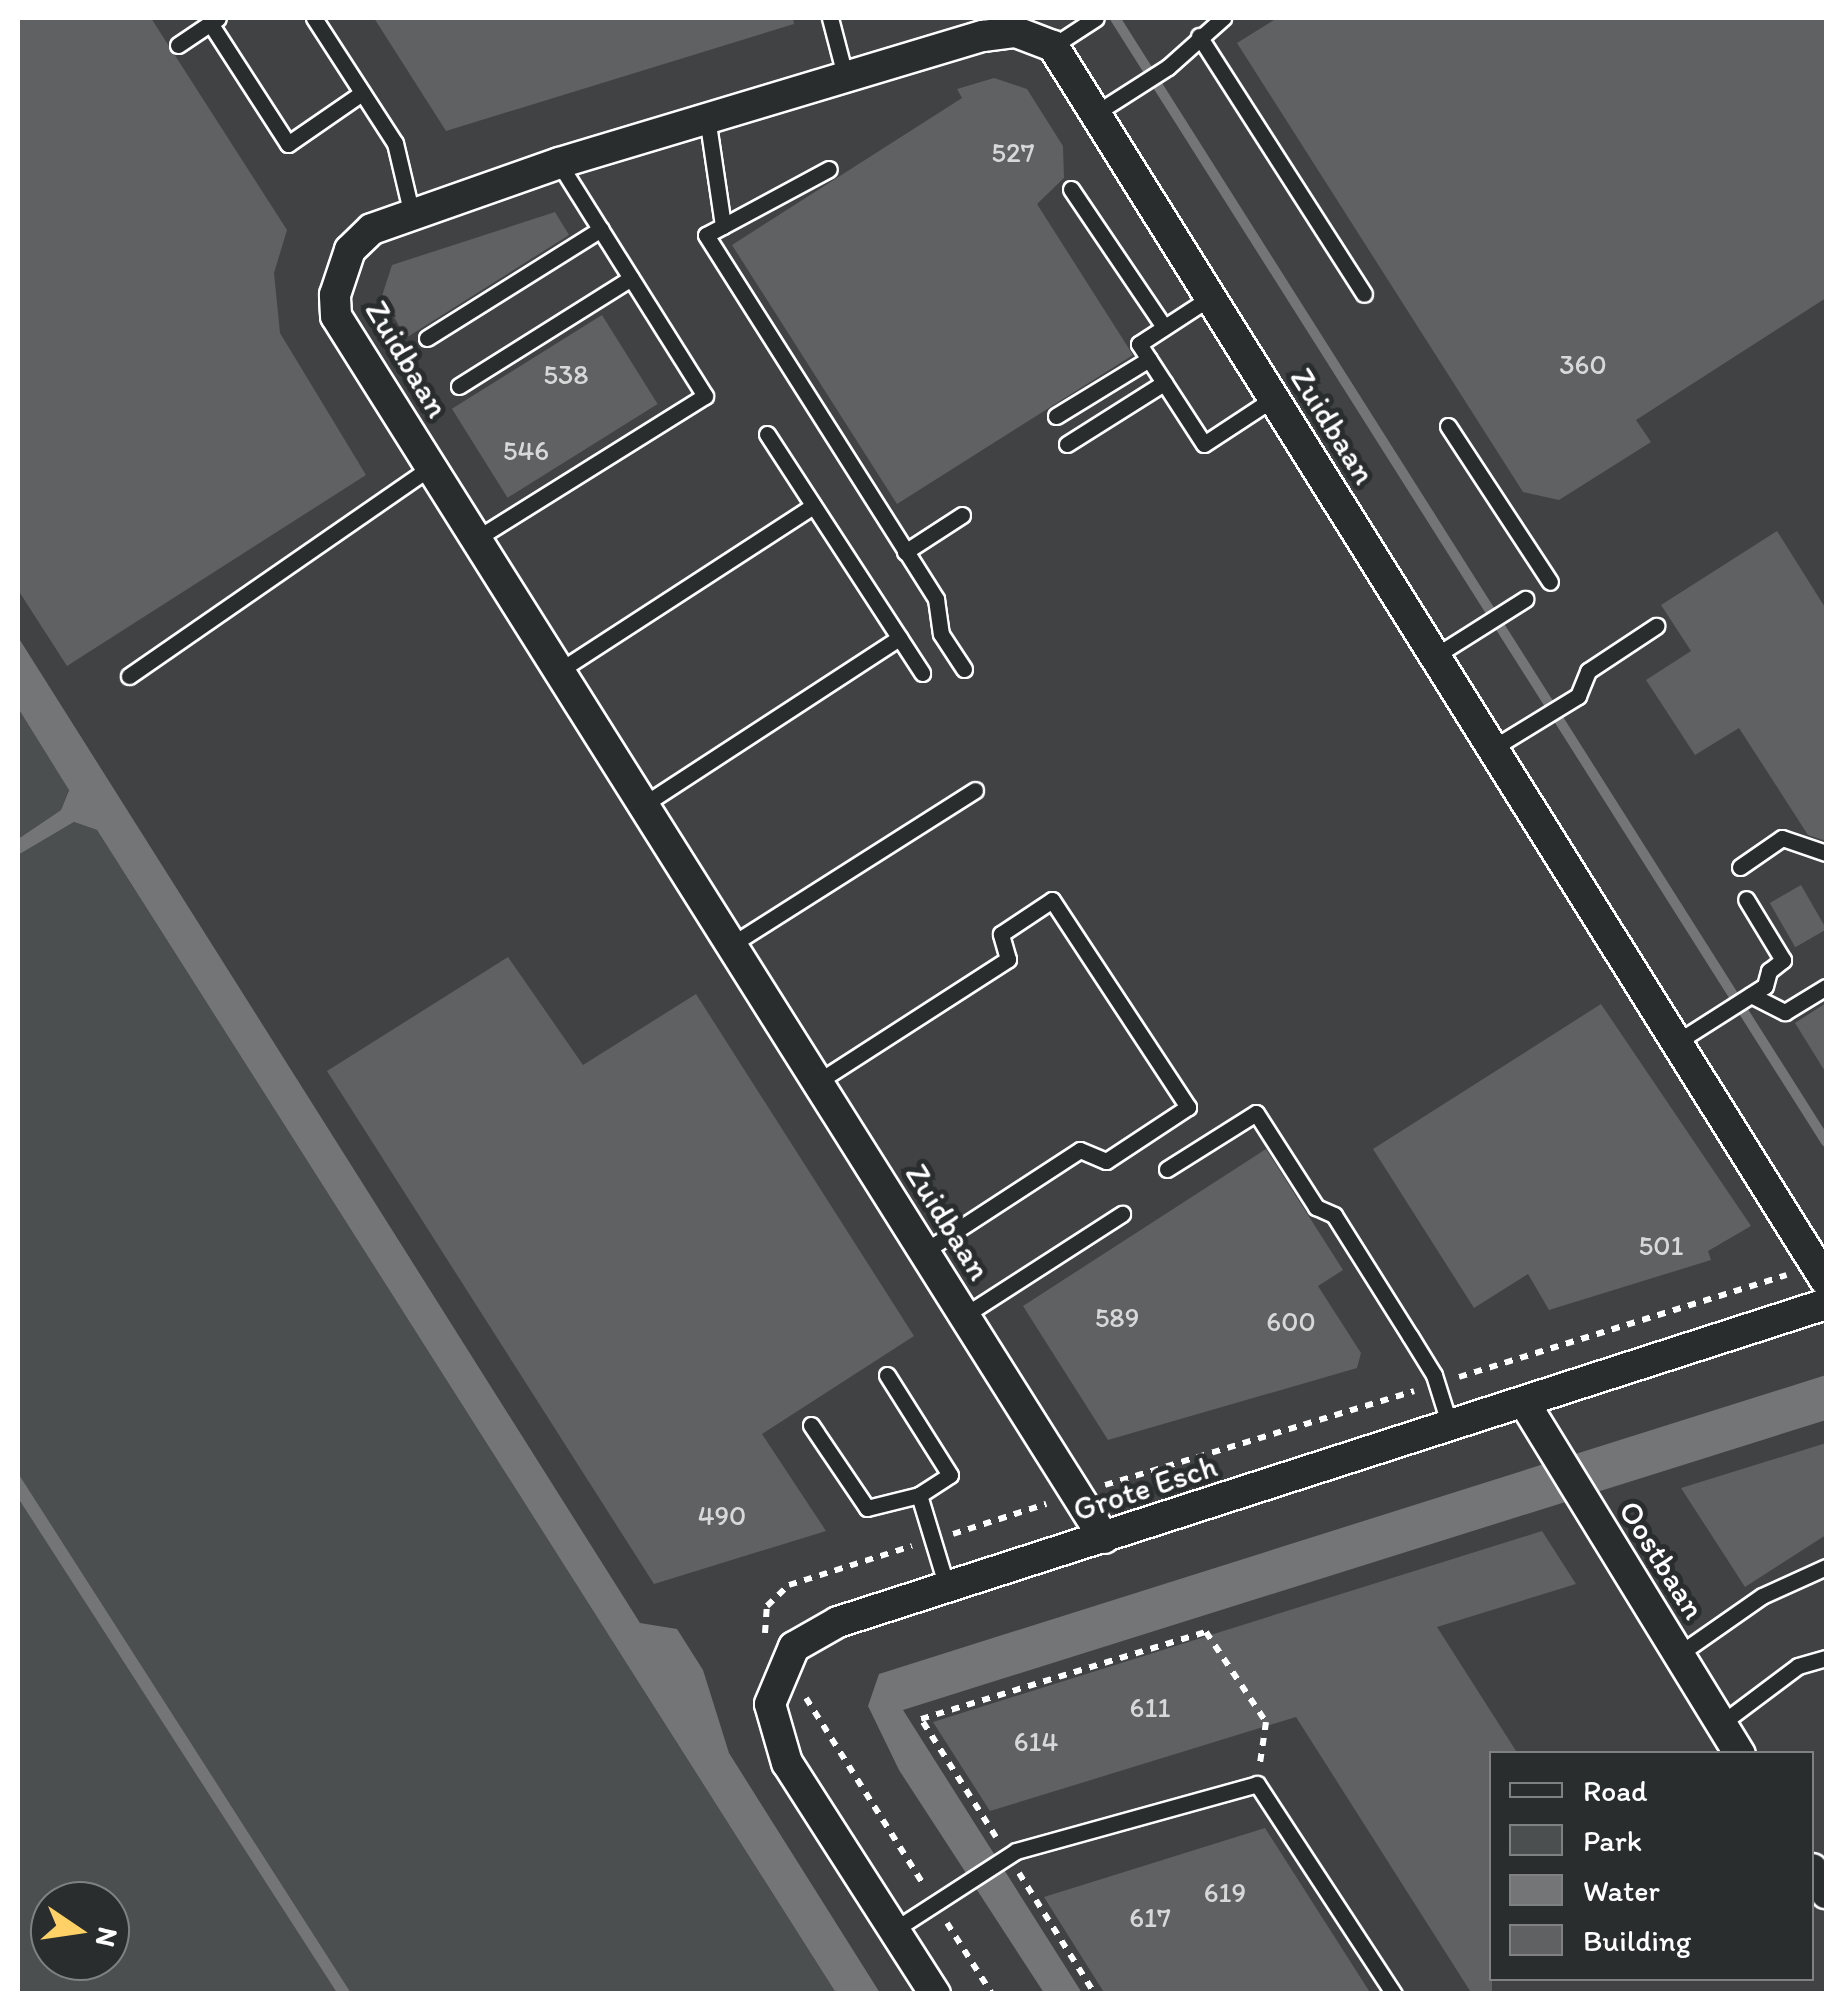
<!DOCTYPE html>
<html>
<head>
<meta charset="utf-8">
<style>
  body { margin:0 }
  #map { position:relative; width:1844px; height:2011px; overflow:hidden; background:#333536; font-family:Itim,sans-serif }
  div>[style] { position:absolute }
  .built>* { inset:0; background:#404243 }
  .green>* { inset:0; background:#4c4f50 }
  .water>* { inset:0; background:#737576 }
  .stream>* { height:10px; margin:-5px; padding:0 5px; transform-origin:5px; border-radius:5px; background:#737576 }
  .building>* { inset:0; background:#5f6162; transform-origin:0 0 }
  .path>* { height:6px; margin-top:-3px; transform-origin:0; background:repeating-linear-gradient(90deg,#fff 0 8px,transparent 0 16px) }
  .roads { filter:drop-shadow(2px 0 #fff) drop-shadow(-2px 0 #fff) drop-shadow(0 2px #fff) drop-shadow(0 -2px #fff) }
  .lane>* { height:15px; margin:-7.5px; padding:0 7.5px; transform-origin:7.5px; border-radius:7.5px; background:#2a2d2e }
  .street>* { height:30px; margin:-15px; padding:0 15px; transform-origin:15px; border-radius:15px; background:#2a2d2e }
  span { translate:-50% -50%; white-space:nowrap; text-align:center; line-height:1.15; -webkit-text-stroke:10px #2a2d2e; paint-order:stroke }
  .number-label { font-size:28px; color:#d7d8d8 }
  .number-label span { -webkit-text-stroke-width:0 }
  .street-label { font-size:32px; color:#fff }
  .frame { position:absolute; inset:0; border:20px solid #fff; pointer-events:none }
  .legend { position:absolute; left:1489px; top:1751px; width:325px; height:230px; box-sizing:border-box; background:#2a2d2e; border:2px solid #7f8182; margin:0; padding:12px 18px; list-style:none; font-size:30px; color:#fff }
  .legend li { display:flex; align-items:center; gap:20px; height:50px }
  .legend b { width:50px; border:2px solid #7f8182 }
  .north { position:absolute; left:30px; top:1881px; width:100px; height:100px; box-sizing:border-box; background:#2a2d2e; border:2px solid #7f8182; border-radius:50%; rotate:103deg; font-size:28px; font-weight:700; line-height:40px; text-align:center; color:#fff }
  .north::after { content:''; display:block; margin:auto; width:35px; height:45px; background:#ffd166; clip-path:polygon(50% 0,100% 100%,50% 72%,0 100%) }
</style>
</head>
<body>
<div id="map">
  <div class="built">
    <div style="clip-path:polygon(evenodd,18px 18px,1826px 18px,1826px 1993px,856px 1993px,18px 672px,18px 18px,1492px 1754px,1812px 1754px,1812px 1978px,1492px 1978px,1492px 1754px)"></div>
  </div>
  <div class="green">
    <div style="clip-path:polygon(18px 708px,69px 789px,61px 810px,18px 839px)"></div>
    <div style="clip-path:polygon(74px 822px,97px 830px,836px 1993px,351px 1993px,18px 1473px,18px 855px)"></div>
    <div style="clip-path:polygon(evenodd,18px 1498px,337px 1993px,18px 1993px,18px 1498px,50px 1901px,110px 1901px,110px 1961px,50px 1961px,50px 1901px)"></div>
  </div>
  <div class="water">
    <div style="clip-path:polygon(18px 637px,640px 1623px,677px 1629px,703px 1670px,729px 1753px,880px 1993px,836px 1993px,97px 830px,74px 822px,18px 855px,18px 839px,61px 810px,69px 790px,18px 708px)"></div>
    <div style="clip-path:polygon(1826px 1375px,1826px 1420px,903px 1710px,1082px 1993px,1044px 1993px,899px 1770px,868px 1706px,879px 1674px)"></div>
    <div style="clip-path:polygon(18px 1473px,351px 1993px,337px 1993px,18px 1498px)"></div>
  </div>
  <div class="stream">
    <div style="left:1115px;top:18px;width:1330px;rotate:57.68deg"></div>
  </div>
  <div class="building">
    <div style="clip-path:polygon(18px 18px,151px 18px,287px 230px,274px 273px,280px 333px,366px 475px,67px 666px,18px 590px)"></div>
    <div style="clip-path:polygon(374px 18px,793px 18px,794px 24px,446px 131px)"></div>
    <div style="clip-path:polygon(1277px 18px,1826px 18px,1826px 298px,1636px 420px,1651px 442px,1559px 500px,1523px 492px,1237px 43px)"></div>
    <div style="clip-path:polygon(994px 78px,1027px 89px,1063px 146px,1064px 178px,1037px 204px,1133px 355px,897px 504px,732px 245px,962px 98px,957px 89px)"></div>
    <div style="clip-path:polygon(555px 212px,569px 235px,406px 338px,382px 296px,392px 265px)"></div>
    <div style="left:602px;top:315px;width:105px;height:177px;rotate:58deg"></div>
    <div style="clip-path:polygon(1777px 531px,1826px 609px,1826px 841px,1808px 835px,1739px 728px,1695px 755px,1646px 680px,1691px 651px,1661px 605px)"></div>
    <div style="left:1801px;top:885px;width:51px;height:36px;rotate:60deg"></div>
    <div style="clip-path:polygon(508px 957px,583px 1065px,696px 994px,914px 1336px,762px 1434px,826px 1531px,654px 1584px,327px 1071px)"></div>
    <div style="clip-path:polygon(1826px 1003px,1826px 1073px,1795px 1023px)"></div>
    <div style="clip-path:polygon(1601px 1004px,1751px 1226px,1708px 1251px,1711px 1260px,1549px 1310px,1528px 1274px,1474px 1308px,1373px 1149px)"></div>
    <div style="clip-path:polygon(1266px 1149px,1343px 1270px,1318px 1286px,1361px 1353px,1357px 1368px,1108px 1440px,1023px 1306px)"></div>
    <div style="clip-path:polygon(1826px 1443px,1826px 1535px,1745px 1587px,1681px 1488px)"></div>
    <div style="clip-path:polygon(1542px 1531px,1576px 1584px,1437px 1627px,1518px 1754px,1492px 1754px,1492px 1994px,1472px 1994px,1296px 1717px,990px 1811px,933px 1722px)"></div>
    <div style="clip-path:polygon(1265px 1828px,1371px 1994px,1105px 1994px,1044px 1897px)"></div>
  </div>
  <div class="path">
    <div style="left:1459px;top:1377px;width:343px;rotate:-17.3deg"></div>
    <div style="left:1105px;top:1485px;width:323px;rotate:-16.9deg"></div>
    <div style="left:953px;top:1534px;width:98px;rotate:-17.9deg"></div>
    <div style="left:765px;top:1633px;width:27px;rotate:-86deg"></div>
    <div style="left:767px;top:1606px;width:30px;rotate:-44deg"></div>
    <div style="left:789px;top:1585px;width:129px;rotate:-17.6deg"></div>
    <div style="left:806px;top:1698px;width:218px;rotate:57.8deg"></div>
    <div style="left:996px;top:1837px;width:140px;rotate:-122.4deg"></div>
    <div style="left:921px;top:1719px;width:298px;rotate:-17deg"></div>
    <div style="left:1206px;top:1632px;width:108px;rotate:56.3deg"></div>
    <div style="left:1266px;top:1722px;width:41px;rotate:98.3deg"></div>
    <div style="left:1019px;top:1873px;width:143px;rotate:57.9deg"></div>
    <div style="left:947px;top:1923px;width:84px;rotate:57.6deg"></div>
  </div>
  <div class="roads">
    <div class="lane">
      <div style="left:314px;top:18px;width:149px;rotate:57.1deg"></div>
      <div style="left:395px;top:143px;width:74px;rotate:76.7deg"></div>
      <div style="left:830px;top:18px;width:59px;rotate:75.3deg"></div>
      <div style="left:210px;top:23px;width:144px;rotate:57.2deg"></div>
      <div style="left:288px;top:144px;width:90px;rotate:-34.6deg"></div>
      <div style="left:1199px;top:36px;width:306px;rotate:57.4deg"></div>
      <div style="left:178px;top:45px;width:48px;rotate:-34deg"></div>
      <div style="left:1053px;top:46px;width:51px;rotate:-33.1deg"></div>
      <div style="left:1096px;top:113px;width:85px;rotate:-32.6deg"></div>
      <div style="left:1168px;top:67px;width:74px;rotate:-41.7deg"></div>
      <div style="left:707px;top:117px;width:110px;rotate:81.6deg"></div>
      <div style="left:723px;top:226px;width:120px;rotate:-28.3deg"></div>
      <div style="left:1071px;top:189px;width:166px;rotate:56deg"></div>
      <div style="left:723px;top:226px;width:19px;rotate:152deg"></div>
      <div style="left:706px;top:235px;width:431px;rotate:57.7deg"></div>
      <div style="left:936px;top:599px;width:35px;rotate:82deg"></div>
      <div style="left:941px;top:634px;width:42px;rotate:56.7deg"></div>
      <div style="left:1211px;top:297px;width:86px;rotate:146.9deg"></div>
      <div style="left:1139px;top:344px;width:119px;rotate:57deg"></div>
      <div style="left:1204px;top:444px;width:84px;rotate:-33.3deg"></div>
      <div style="left:427px;top:338px;width:205px;rotate:-32.1deg"></div>
      <div style="left:459px;top:386px;width:203px;rotate:-32.1deg"></div>
      <div style="left:1056px;top:416px;width:109px;rotate:-31.5deg"></div>
      <div style="left:1448px;top:426px;width:186px;rotate:56.8deg"></div>
      <div style="left:767px;top:434px;width:285px;rotate:57deg"></div>
      <div style="left:1067px;top:444px;width:115px;rotate:-32.2deg"></div>
      <div style="left:476px;top:539px;width:270px;rotate:-32deg"></div>
      <div style="left:705px;top:396px;width:275px;rotate:-122.1deg"></div>
      <div style="left:905px;top:552px;width:68px;rotate:-33deg"></div>
      <div style="left:1435px;top:656px;width:107px;rotate:-32.3deg"></div>
      <div style="left:559px;top:671px;width:303px;rotate:-33deg"></div>
      <div style="left:129px;top:676px;width:367px;rotate:-34.7deg"></div>
      <div style="left:1493px;top:748px;width:100px;rotate:-31.5deg"></div>
      <div style="left:1578px;top:696px;width:27px;rotate:-68deg"></div>
      <div style="left:1588px;top:671px;width:82px;rotate:-33.5deg"></div>
      <div style="left:643px;top:805px;width:306px;rotate:-33.1deg"></div>
      <div style="left:1740px;top:867px;width:51px;rotate:-34.6deg"></div>
      <div style="left:1782px;top:838px;width:46px;rotate:18.8deg"></div>
      <div style="left:731px;top:945px;width:289px;rotate:-32.4deg"></div>
      <div style="left:1751px;top:995px;width:38px;rotate:27deg"></div>
      <div style="left:1785px;top:1012px;width:48px;rotate:-31.4deg"></div>
      <div style="left:1677px;top:1042px;width:104px;rotate:-32.5deg"></div>
      <div style="left:1765px;top:986px;width:16px;rotate:-75deg"></div>
      <div style="left:1769px;top:971px;width:18px;rotate:-38deg"></div>
      <div style="left:1783px;top:960px;width:71px;rotate:-121.2deg"></div>
      <div style="left:819px;top:1081px;width:225px;rotate:-32.8deg"></div>
      <div style="left:1008px;top:959px;width:26px;rotate:-106deg"></div>
      <div style="left:1001px;top:934px;width:61px;rotate:-33.7deg"></div>
      <div style="left:1052px;top:900px;width:248px;rotate:56.7deg"></div>
      <div style="left:1188px;top:1107px;width:98px;rotate:146.6deg"></div>
      <div style="left:1106px;top:1161px;width:28px;rotate:-157deg"></div>
      <div style="left:1080px;top:1150px;width:185px;rotate:146.9deg"></div>
      <div style="left:1167px;top:1169px;width:105px;rotate:-32.2deg"></div>
      <div style="left:1256px;top:1113px;width:112px;rotate:57.4deg"></div>
      <div style="left:1316px;top:1207px;width:20px;rotate:24deg"></div>
      <div style="left:1334px;top:1215px;width:143px;rotate:57.9deg"></div>
      <div style="left:1410px;top:1336px;width:46px;rotate:58.4deg"></div>
      <div style="left:1434px;top:1375px;width:53px;rotate:72.6deg"></div>
      <div style="left:965px;top:1315px;width:187px;rotate:-32.8deg"></div>
      <div style="left:887px;top:1375px;width:118px;rotate:57.8deg"></div>
      <div style="left:950px;top:1475px;width:37px;rotate:147deg"></div>
      <div style="left:919px;top:1495px;width:96px;rotate:73.1deg"></div>
      <div style="left:811px;top:1425px;width:100px;rotate:56deg"></div>
      <div style="left:867px;top:1508px;width:54px;rotate:-14deg"></div>
      <div style="left:1679px;top:1654px;width:101px;rotate:-34.9deg"></div>
      <div style="left:1762px;top:1596px;width:70px;rotate:-24.4deg"></div>
      <div style="left:1722px;top:1723px;width:95px;rotate:-36.9deg"></div>
      <div style="left:1798px;top:1666px;width:29px;rotate:-16deg"></div>
      <div style="left:894px;top:1930px;width:145px;rotate:-32.9deg"></div>
      <div style="left:1016px;top:1851px;width:250px;rotate:-15.5deg"></div>
      <div style="left:1257px;top:1784px;width:251px;rotate:56.9deg"></div>
    </div>
    <div class="street">
      <div style="left:1524px;top:1402px;width:413px;rotate:58.5deg"></div>
      <div style="left:1104px;top:1538px;width:1443px;rotate:-122.15deg"></div>
      <div style="left:336px;top:316px;width:21px;rotate:-93deg"></div>
      <div style="left:335px;top:295px;width:47px;rotate:-71.6deg"></div>
      <div style="left:350px;top:250px;width:30px;rotate:-44deg"></div>
      <div style="left:372px;top:229px;width:198px;rotate:-19.4deg"></div>
      <div style="left:559px;top:163px;width:443px;rotate:-16.7deg"></div>
      <div style="left:983px;top:36px;width:33px;rotate:-7deg"></div>
      <div style="left:1016px;top:32px;width:40px;rotate:21deg"></div>
      <div style="left:1053px;top:46px;width:1457px;rotate:57.96deg"></div>
      <div style="left:1812px;top:1869px;width:28px;rotate:60deg"></div>
      <div style="left:935px;top:1994px;width:274px;rotate:-122.6deg"></div>
      <div style="left:787px;top:1763px;width:61px;rotate:-106.1deg"></div>
      <div style="left:770px;top:1704px;width:62px;rotate:-67.2deg"></div>
      <div style="left:794px;top:1647px;width:51px;rotate:-29.6deg"></div>
      <div style="left:838px;top:1622px;width:1038px;rotate:-17.84deg"></div>
    </div>
  </div>
  <div class="number-label">
    <span style="left:1013px;top:152px">527</span>
    <span style="left:1583px;top:364px">360</span>
    <span style="left:566px;top:374px">538</span>
    <span style="left:526px;top:450px">546</span>
    <span style="left:1661px;top:1245px">501</span>
    <span style="left:1117px;top:1317px">589</span>
    <span style="left:1291px;top:1321px">600</span>
    <span style="left:722px;top:1515px">490</span>
    <span style="left:1150px;top:1707px">611</span>
    <span style="left:1036px;top:1741px">614</span>
    <span style="left:1225px;top:1892px">619</span>
    <span style="left:1150px;top:1917px">617</span>
  </div>
  <div class="street-label">
    <span style="left:407px;top:359px;rotate:59deg">Zuidbaan</span>
    <span style="left:1333px;top:426px;rotate:58deg">Zuidbaan</span>
    <span style="left:948px;top:1222px;rotate:58deg">Zuidbaan</span>
    <span style="left:1145px;top:1488px;rotate:-18deg">Grote Esch</span>
    <span style="left:1662px;top:1560px;rotate:58deg">Oostbaan</span>
  </div>
  <div class="frame"></div>
  <ul class="legend">
  <li><b style="height:12px;background:#2a2d2e"></b>Road</li>
  <li><b style="height:28px;background:#4c4f50"></b>Park</li>
  <li><b style="height:28px;background:#737576"></b>Water</li>
  <li><b style="height:28px;background:#5f6162"></b>Building</li>
  </ul>
  <div class="north">N</div>
</div>
</body>
</html>
